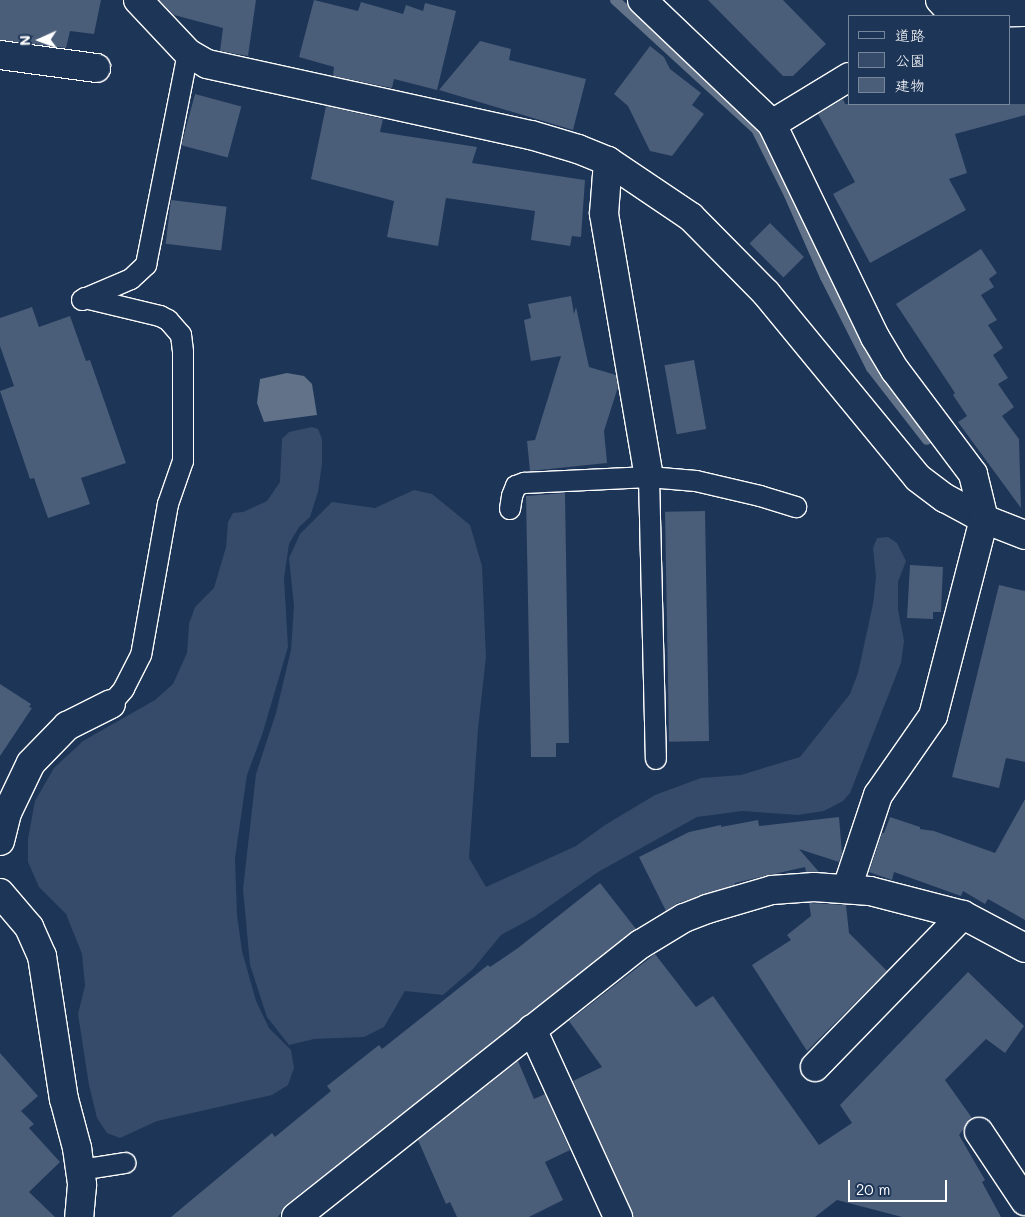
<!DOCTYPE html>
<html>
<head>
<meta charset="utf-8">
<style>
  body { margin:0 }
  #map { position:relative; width:1025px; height:1217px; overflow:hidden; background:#1d3557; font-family:Mali,"Klee One",sans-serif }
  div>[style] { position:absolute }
  .green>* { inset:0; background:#364b69 }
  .water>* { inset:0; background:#617289 }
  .stream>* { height:10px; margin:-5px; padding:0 5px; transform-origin:5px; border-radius:5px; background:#617289 }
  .building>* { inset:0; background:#4a5d79; transform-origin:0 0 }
  .roads { filter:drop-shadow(1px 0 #fff) drop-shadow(-1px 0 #fff) drop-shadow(0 1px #fff) drop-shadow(0 -1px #fff) }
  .service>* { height:20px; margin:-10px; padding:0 10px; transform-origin:10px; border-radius:10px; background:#1d3557 }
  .minor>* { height:28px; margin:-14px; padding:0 14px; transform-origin:14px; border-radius:14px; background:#1d3557 }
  span { translate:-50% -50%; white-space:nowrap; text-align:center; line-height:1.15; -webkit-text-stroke:5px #1d3557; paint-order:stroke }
  .legend { position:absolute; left:848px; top:15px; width:162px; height:90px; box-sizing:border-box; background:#1d3557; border:1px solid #77869a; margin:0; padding:6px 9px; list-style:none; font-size:15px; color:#fff }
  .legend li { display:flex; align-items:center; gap:10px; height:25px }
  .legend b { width:25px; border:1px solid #77869a }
  .north { position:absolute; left:15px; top:15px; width:50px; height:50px; -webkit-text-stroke:4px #1d3557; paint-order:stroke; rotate:268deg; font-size:14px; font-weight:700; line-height:20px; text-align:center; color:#fff }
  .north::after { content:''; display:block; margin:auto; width:18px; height:22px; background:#fff; clip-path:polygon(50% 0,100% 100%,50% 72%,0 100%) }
  .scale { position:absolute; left:848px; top:1180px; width:99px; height:22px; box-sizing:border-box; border:2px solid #fff; border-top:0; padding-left:6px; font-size:15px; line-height:18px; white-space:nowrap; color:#fff; -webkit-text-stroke:4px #1d3557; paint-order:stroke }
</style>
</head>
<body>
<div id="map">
  <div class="green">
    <div style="clip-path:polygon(312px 427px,318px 429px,322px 439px,322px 464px,318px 492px,310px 517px,299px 527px,289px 544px,284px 578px,288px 647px,262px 735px,247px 775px,235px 858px,237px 915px,242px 951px,256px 1001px,269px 1028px,291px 1050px,294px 1068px,288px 1085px,272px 1095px,157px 1121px,120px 1138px,107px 1133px,97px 1118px,89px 1085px,78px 1014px,85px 986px,82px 954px,66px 914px,39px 887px,28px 862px,28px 839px,35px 801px,54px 768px,83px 741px,155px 700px,173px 684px,187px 653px,189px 624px,195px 607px,214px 588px,226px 547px,228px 522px,233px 513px,243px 512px,267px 501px,280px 482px,282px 439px,289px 432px)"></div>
    <div style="clip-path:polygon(414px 490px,432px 494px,470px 525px,482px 566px,486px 657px,478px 729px,469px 858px,486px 887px,576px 846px,605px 825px,655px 795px,701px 778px,741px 775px,800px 757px,850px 694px,858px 673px,873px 604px,876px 577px,873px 548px,877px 538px,888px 537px,897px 543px,906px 561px,898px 582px,898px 610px,904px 641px,901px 663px,850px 793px,843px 801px,824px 811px,798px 815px,742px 811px,697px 817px,598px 872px,534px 917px,501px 935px,473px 969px,443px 995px,405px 991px,384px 1027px,364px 1037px,314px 1039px,289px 1045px,267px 1017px,250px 965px,243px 889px,256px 774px,276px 713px,291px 650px,294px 606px,289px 558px,300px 534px,332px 502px,375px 508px)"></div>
  </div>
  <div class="water">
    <div style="clip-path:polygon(287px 373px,304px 376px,312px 384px,317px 415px,264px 422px,257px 403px,260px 379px)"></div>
  </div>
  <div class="stream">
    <div style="left:615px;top:0;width:191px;rotate:42.5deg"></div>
    <div style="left:756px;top:129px;width:74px;rotate:63.4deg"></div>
    <div style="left:789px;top:195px;width:90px;rotate:66.3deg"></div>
    <div style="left:825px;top:277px;width:102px;rotate:63.2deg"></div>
    <div style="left:871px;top:368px;width:91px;rotate:52.1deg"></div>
  </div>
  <div class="building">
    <div style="clip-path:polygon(0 0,101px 0,94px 34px,70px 31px,66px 48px,0 40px)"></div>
    <div style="clip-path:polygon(159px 0,256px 0,248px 56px,220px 51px,223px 28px,174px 15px)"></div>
    <div style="clip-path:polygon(314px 0,358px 11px,361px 2px,403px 14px,406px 5px,423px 11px,425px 3px,456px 11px,437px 90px,394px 79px,392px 88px,333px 76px,334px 67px,299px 57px)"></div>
    <div style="clip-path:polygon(708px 0,783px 0,826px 44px,793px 76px,783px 76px)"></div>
    <div style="clip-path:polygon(480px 41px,511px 49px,509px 60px,586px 79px,573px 130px,439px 90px)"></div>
    <div style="clip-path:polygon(650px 46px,664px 57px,670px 69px,701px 93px,692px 105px,704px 114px,672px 156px,650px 151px,628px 106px,614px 94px)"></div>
    <div style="left:195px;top:94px;width:48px;height:53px;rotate:15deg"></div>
    <div style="clip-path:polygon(843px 99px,845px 104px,1025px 104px,1025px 115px,955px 134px,967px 173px,949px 179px,966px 210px,870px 263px,833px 194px,855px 182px,818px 114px)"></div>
    <div style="clip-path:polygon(326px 106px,383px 119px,380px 132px,477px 147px,472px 163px,585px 180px,581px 237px,572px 236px,570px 246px,531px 240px,535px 211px,446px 198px,438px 246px,387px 237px,394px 201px,311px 179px)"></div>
    <div style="left:171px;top:200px;width:56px;height:44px;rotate:7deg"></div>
    <div style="left:770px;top:223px;width:48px;height:29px;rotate:45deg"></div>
    <div style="clip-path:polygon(981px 249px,997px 273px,989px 279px,994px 287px,981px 295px,997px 320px,988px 325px,1003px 348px,993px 355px,1008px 378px,998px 384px,1014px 407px,1002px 416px,1019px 439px,1021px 508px,958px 422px,967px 416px,953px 395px,955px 393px,896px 304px)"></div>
    <div style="clip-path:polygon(571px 296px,574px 314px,576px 307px,589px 367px,616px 375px,618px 387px,604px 431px,607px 463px,530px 471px,527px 441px,535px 440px,561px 356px,531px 361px,524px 320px,531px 318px,528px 304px)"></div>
    <div style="clip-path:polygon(32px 307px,39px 327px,70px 316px,86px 361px,90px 360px,126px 463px,81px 478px,90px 504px,48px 518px,34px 478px,30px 479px,0 391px,14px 386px,0 346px,0 318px)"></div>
    <div style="left:694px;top:360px;width:70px;height:30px;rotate:80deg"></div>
    <div style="clip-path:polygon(565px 493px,569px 743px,556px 743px,556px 757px,531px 757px,526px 496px)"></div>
    <div style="left:705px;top:511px;width:230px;height:40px;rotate:89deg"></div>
    <div style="clip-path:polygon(910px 565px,943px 567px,941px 612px,933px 612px,933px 619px,907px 618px)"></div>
    <div style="clip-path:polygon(999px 585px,1025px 591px,1025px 762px,1006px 758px,999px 788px,952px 777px)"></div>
    <div style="clip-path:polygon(0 684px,31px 704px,29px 707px,32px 708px,0 756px)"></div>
    <div style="clip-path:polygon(1025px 799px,1025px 920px,988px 899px,985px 904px,963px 891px,961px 896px,894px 872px,892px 880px,869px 872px,882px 833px,884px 833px,890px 817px,920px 827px,920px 829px,934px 831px,995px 853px)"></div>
    <div style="clip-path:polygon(839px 817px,842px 853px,839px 862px,799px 849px,819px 872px,806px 872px,805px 867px,735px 883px,735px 885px,678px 903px,666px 911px,639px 857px,689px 832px,721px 825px,721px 827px,758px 820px,759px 826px)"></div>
    <div style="clip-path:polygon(600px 883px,636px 929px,286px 1205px,278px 1217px,171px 1217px,272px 1133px,275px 1137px,331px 1091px,327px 1086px,379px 1045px,382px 1049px,488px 965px,490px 967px,518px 948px)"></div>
    <div style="clip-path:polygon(809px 903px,846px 905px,849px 933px,887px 971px,807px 1051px,752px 965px,791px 940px,787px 935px,811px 916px)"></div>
    <div style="clip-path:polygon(655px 954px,696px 1007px,713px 996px,819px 1145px,852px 1123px,840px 1105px,968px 972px,1024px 1026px,1005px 1053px,986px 1039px,945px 1080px,972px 1118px,959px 1135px,985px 1180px,982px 1182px,1001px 1217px,902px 1217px,837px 1200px,815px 1217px,633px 1217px,573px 1081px,602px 1067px,569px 1021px)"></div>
    <div style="clip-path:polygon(0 1053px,38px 1096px,21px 1111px,34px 1124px,29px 1128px,60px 1162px,29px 1192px,55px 1217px,0 1217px)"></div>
    <div style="clip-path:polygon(518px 1061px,534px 1099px,545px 1094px,570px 1150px,545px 1162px,563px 1200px,529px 1217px,457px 1217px,450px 1202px,446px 1204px,418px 1140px)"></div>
  </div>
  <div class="roads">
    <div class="service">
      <div style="left:85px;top:298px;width:77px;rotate:13.5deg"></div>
      <div style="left:160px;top:316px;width:9px;rotate:27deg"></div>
      <div style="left:168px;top:320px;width:20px;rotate:49deg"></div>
      <div style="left:181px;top:335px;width:17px;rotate:83deg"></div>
      <div style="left:183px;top:352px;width:109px;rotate:90deg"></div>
      <div style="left:183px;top:461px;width:46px;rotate:109.2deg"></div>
      <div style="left:168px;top:504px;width:153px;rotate:100.1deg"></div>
      <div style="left:141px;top:655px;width:38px;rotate:117deg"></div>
      <div style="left:124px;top:689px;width:20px;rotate:131deg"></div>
      <div style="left:82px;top:300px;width:53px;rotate:-23.2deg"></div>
      <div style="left:131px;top:279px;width:21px;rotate:-43deg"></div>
      <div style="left:146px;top:265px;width:216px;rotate:-78.8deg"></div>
      <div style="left:649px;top:477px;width:282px;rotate:88.6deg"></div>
      <div style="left:510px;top:509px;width:13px;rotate:-81deg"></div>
      <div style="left:512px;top:496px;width:11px;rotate:-68deg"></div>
      <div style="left:516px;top:486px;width:9px;rotate:-21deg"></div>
      <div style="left:524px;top:483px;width:125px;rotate:-2.7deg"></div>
      <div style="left:649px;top:477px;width:47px;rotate:4.9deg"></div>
      <div style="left:696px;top:481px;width:66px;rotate:13.2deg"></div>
      <div style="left:760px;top:496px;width:38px;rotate:17deg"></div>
      <div style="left:80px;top:1170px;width:46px;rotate:-8.8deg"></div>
    </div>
    <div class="minor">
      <div style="left:138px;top:0;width:73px;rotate:46.7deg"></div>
      <div style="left:188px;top:53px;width:22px;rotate:30deg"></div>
      <div style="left:207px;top:64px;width:332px;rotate:12.4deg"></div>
      <div style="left:531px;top:135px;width:49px;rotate:16.6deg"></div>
      <div style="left:578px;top:149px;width:32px;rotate:22deg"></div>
      <div style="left:608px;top:161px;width:100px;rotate:34deg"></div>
      <div style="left:691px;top:217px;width:107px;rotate:45.4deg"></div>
      <div style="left:766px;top:293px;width:239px;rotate:50.6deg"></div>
      <div style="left:918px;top:478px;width:34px;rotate:37deg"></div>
      <div style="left:945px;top:498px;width:44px;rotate:28.3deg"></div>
      <div style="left:984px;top:519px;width:44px;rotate:21.3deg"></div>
      <div style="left:642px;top:0;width:180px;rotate:43.6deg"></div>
      <div style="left:772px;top:124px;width:237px;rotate:64.2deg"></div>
      <div style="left:875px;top:337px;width:39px;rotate:59deg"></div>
      <div style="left:895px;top:370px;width:130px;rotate:53.1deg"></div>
      <div style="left:973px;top:474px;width:46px;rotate:76.3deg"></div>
      <div style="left:984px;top:519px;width:203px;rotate:104.5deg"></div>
      <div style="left:933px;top:716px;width:96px;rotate:124.8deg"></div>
      <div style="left:878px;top:795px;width:98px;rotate:108.4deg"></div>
      <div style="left:940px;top:0;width:18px;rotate:47deg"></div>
      <div style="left:952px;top:13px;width:73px;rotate:-0.8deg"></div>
      <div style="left:0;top:55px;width:97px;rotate:7.7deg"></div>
      <div style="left:772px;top:124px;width:90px;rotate:-31.4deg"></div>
      <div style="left:608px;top:161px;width:53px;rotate:94.3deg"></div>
      <div style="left:604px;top:214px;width:267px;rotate:80.3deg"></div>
      <div style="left:0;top:841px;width:29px;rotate:-76deg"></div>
      <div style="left:7px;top:813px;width:55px;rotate:-64.4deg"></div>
      <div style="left:31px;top:763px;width:52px;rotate:-45.8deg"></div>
      <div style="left:67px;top:726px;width:49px;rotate:-26.6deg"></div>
      <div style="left:0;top:893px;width:45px;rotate:49.5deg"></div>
      <div style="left:29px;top:927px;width:32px;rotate:66deg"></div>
      <div style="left:42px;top:956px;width:145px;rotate:81.3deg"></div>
      <div style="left:64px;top:1099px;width:51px;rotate:75.1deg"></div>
      <div style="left:77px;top:1148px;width:37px;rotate:82deg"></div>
      <div style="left:82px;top:1185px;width:32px;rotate:95deg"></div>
      <div style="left:532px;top:1029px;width:207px;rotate:65.4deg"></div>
      <div style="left:815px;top:1067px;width:212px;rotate:-45.8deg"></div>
      <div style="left:979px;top:1132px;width:83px;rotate:56.3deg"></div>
      <div style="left:296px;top:1217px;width:440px;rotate:-38.4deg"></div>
      <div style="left:641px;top:944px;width:50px;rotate:-31.2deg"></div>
      <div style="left:684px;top:918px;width:25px;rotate:-21deg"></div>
      <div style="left:707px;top:909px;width:68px;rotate:-16.3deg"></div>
      <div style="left:772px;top:890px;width:42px;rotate:-4.1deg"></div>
      <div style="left:814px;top:887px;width:56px;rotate:4.1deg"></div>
      <div style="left:870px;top:891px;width:96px;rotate:14.5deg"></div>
      <div style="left:963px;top:915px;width:70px;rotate:28deg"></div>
    </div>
  </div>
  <ul class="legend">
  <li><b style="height:6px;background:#1d3557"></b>道路</li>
  <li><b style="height:14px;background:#364b69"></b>公園</li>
  <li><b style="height:14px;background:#4a5d79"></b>建物</li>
  </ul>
  <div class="north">N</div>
  <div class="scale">20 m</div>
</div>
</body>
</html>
